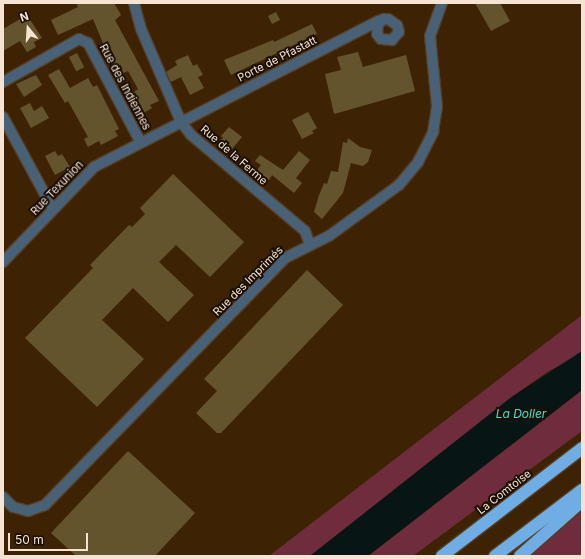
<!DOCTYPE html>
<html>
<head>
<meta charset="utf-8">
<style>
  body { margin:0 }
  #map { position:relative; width:585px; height:559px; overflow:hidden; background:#3d2303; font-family:Inter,sans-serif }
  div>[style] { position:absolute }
  .green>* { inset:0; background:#6f2c3d }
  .water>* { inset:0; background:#071514 }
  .building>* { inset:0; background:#64542e; transform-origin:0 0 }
  .roads { filter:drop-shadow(1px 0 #573e20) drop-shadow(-1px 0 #573e20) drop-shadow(0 1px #573e20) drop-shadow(0 -1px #573e20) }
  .street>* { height:10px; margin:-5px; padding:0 5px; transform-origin:5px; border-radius:5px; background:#496177 }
  .highway>* { height:12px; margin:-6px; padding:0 6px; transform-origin:6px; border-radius:6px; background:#70ade4 }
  span { translate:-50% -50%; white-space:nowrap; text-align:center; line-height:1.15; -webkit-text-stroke:4px #1b0f04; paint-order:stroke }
  .street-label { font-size:11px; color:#f5e4d3 }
  .water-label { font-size:12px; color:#3be2d5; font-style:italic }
  .frame { position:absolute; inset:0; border:4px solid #f5e4d3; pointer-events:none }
  .north { position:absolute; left:8px; top:8px; width:40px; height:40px; -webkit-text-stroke:3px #1b0f04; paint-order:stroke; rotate:342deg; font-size:11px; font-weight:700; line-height:16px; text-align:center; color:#f5e4d3 }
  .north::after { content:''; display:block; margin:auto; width:14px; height:18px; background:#f5e4d3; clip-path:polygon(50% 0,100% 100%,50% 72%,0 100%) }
  .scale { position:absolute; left:8px; top:533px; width:80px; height:18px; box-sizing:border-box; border:2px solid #f5e4d3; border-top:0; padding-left:5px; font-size:12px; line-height:14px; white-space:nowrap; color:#f5e4d3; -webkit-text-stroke:3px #1b0f04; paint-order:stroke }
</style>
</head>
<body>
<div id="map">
  <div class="green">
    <div style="clip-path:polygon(582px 315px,582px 351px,574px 358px,549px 371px,513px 396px,310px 556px,269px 556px)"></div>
    <div style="clip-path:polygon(582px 390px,582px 431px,413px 556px,368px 556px)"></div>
    <div style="clip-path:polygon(582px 511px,582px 556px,531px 556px,558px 531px)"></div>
  </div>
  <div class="water">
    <div style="clip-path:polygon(582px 351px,582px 390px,368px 556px,310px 556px,513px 396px)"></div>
  </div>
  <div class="building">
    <div style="clip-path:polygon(76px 3px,114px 3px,121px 15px,115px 20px,159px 101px,150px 105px,152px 108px,140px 115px,132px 93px,138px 89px,128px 71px,121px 74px,110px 60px,93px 19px,58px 35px,51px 20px,78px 7px)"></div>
    <div style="clip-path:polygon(475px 3px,500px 3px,510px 21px,491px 31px)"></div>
    <div style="left:276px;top:12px;width:9px;height:9px;rotate:63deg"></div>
    <div style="clip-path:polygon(27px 15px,42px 38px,34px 42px,36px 47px,27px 52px,20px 41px,3px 51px,3px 29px)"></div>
    <div style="clip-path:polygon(312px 24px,317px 34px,231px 75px,224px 60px,273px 40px,274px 42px)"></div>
    <div style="clip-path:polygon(358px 52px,363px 67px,406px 55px,415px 91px,334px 114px,325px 74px,341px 70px,337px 57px)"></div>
    <div style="left:77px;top:53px;width:16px;height:9px;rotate:63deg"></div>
    <div style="clip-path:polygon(188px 55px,193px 66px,197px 64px,203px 75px,198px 77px,204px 88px,190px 95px,181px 77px,171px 82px,166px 72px,177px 65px,175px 61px)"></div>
    <div style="clip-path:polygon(59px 69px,70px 88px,88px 78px,93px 87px,97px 85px,119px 129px,115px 131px,118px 136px,101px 145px,99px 141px,88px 147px,84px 139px,88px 137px,68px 101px,65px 103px,48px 75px)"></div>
    <div style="clip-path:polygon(36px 75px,42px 85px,24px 97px,16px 84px)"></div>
    <div style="clip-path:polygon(30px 103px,34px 111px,42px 106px,49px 118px,31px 128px,20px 108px)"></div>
    <div style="clip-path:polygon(308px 112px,317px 128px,312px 131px,314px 133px,302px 139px,292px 120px)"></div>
    <div style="clip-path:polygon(229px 127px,242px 137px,232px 149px,221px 140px,223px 138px,221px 136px)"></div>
    <div style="clip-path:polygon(348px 138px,360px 147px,372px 150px,368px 162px,363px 166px,351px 163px,343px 193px,322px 219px,314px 212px,319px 195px,324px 183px,327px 184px,331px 171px,338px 172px,343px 142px,347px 143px)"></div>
    <div style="clip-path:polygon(55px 151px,58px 156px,62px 154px,70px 167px,55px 175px,45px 156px)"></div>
    <div style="clip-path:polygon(299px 151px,310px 160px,296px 178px,302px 183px,294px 193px,272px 175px,269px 180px,257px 170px,261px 165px,255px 161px,260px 155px,283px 170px)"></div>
    <div style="clip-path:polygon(173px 174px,244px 242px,210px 277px,176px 245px,159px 262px,194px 295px,168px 322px,133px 288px,102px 320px,144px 359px,97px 407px,25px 338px,93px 268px,90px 265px,129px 225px,132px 227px,145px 214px,140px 208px)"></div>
    <div style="clip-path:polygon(307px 270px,343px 305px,221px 433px,217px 433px,196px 413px,217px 391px,204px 379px)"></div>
    <div style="clip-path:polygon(128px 451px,195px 513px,155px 556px,76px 556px,51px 533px)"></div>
  </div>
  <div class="roads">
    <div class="street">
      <div style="left:134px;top:3px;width:27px;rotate:75deg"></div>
      <div style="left:141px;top:29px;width:101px;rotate:66.7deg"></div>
      <div style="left:181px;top:122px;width:16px;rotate:52deg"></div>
      <div style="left:191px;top:135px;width:149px;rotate:40.1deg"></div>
      <div style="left:305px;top:231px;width:15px;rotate:70deg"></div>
      <div style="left:3px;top:82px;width:87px;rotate:-29.5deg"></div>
      <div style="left:79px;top:39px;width:10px;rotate:24deg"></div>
      <div style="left:88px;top:43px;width:113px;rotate:62.1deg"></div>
      <div style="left:3px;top:117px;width:105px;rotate:61.5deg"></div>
      <div style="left:3px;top:262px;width:132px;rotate:-46.2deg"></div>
      <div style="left:94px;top:167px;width:319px;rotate:-27.2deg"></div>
      <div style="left:378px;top:21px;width:6px;rotate:-18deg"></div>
      <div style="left:384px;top:19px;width:4px"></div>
      <div style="left:388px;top:19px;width:11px;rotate:34deg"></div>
      <div style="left:397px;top:25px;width:7px;rotate:74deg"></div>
      <div style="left:399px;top:32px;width:11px;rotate:131deg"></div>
      <div style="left:392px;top:40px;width:11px;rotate:-175deg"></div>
      <div style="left:381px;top:39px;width:6px;rotate:-129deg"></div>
      <div style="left:377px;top:34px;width:10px;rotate:-84deg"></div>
      <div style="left:378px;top:24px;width:8px;rotate:-40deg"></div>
      <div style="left:3px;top:497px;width:14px;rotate:45deg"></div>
      <div style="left:13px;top:507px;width:16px;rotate:15deg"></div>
      <div style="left:28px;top:511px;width:18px;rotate:-19deg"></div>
      <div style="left:45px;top:505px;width:344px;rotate:-45.8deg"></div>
      <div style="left:285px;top:258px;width:49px;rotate:-26.6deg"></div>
      <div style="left:329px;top:236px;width:87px;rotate:-36.1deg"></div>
      <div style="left:399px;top:185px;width:30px;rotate:-50deg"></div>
      <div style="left:418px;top:162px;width:34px;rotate:-63deg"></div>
      <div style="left:433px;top:132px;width:26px;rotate:-81deg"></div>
      <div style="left:437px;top:106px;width:70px;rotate:-95.7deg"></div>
      <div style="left:430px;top:36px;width:35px;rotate:-70deg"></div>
    </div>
    <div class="highway">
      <div style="left:442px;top:556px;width:177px;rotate:-37.6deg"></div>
      <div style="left:495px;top:556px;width:109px;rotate:-37.2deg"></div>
      <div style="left:520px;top:556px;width:83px;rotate:-41.6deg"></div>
    </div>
  </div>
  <div class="street-label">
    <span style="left:277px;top:59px;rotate:-27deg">Porte de Pfastatt</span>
    <span style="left:125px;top:87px;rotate:62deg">Rue des Indiennes</span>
    <span style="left:234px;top:155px;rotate:41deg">Rue de la Ferme</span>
    <span style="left:57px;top:188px;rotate:-46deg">Rue Texunion</span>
    <span style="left:248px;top:281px;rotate:-45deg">Rue des Imprimés</span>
    <span style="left:504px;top:492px;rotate:-38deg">La Comtoise</span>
  </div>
  <div class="water-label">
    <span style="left:521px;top:414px">La Doller</span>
  </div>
  <div class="frame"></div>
  <div class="north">N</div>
  <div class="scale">50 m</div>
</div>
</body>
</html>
